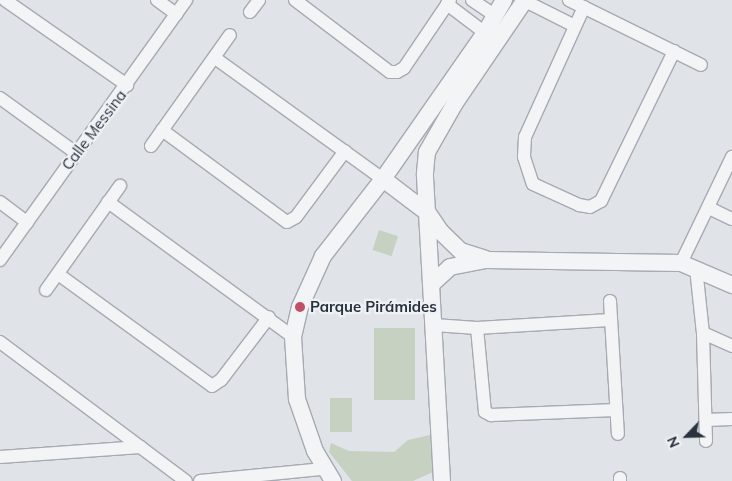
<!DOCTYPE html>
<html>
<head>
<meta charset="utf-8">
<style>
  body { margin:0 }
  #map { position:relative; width:732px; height:481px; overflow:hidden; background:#e0e3e8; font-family:Mulish,sans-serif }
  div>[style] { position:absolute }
  .green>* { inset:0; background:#c6d1c2; transform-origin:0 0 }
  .roads { filter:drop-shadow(1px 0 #a6aab2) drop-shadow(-1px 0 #a6aab2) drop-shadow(0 1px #a6aab2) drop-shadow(0 -1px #a6aab2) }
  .minor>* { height:12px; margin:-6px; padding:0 6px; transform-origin:6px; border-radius:6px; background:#f2f4f6 }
  .tertiary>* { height:16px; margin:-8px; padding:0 8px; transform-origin:8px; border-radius:8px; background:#f2f4f6 }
  .dots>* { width:14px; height:14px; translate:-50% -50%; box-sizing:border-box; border:2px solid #eff2f5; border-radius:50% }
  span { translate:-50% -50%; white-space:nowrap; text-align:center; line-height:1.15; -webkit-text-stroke:4.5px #eff2f5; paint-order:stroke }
  .street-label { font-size:15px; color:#2a323e }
  .poi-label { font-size:15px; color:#2a323e; font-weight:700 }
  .left { translate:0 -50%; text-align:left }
  .north { position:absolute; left:662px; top:411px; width:50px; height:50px; -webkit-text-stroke:4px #eff2f5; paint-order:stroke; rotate:246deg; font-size:14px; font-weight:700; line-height:20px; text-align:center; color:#2a323e }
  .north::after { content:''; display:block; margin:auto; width:18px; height:22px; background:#2a323e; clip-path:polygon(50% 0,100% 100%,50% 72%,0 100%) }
</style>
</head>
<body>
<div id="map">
  <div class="green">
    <div style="left:379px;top:230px;width:20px;height:21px;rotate:18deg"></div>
    <div style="left:415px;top:328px;width:72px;height:41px;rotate:90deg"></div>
    <div style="left:352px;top:398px;width:34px;height:22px;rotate:90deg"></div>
    <div style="clip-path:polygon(430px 435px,433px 472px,413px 481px,352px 481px,329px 452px,331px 443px,349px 451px,394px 452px,408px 440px)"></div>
  </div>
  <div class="roads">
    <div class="minor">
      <div style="left:5px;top:0;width:149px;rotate:34.9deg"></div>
      <div style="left:157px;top:0;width:24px;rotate:36deg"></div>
      <div style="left:295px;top:0;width:119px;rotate:37.2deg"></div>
      <div style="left:390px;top:72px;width:7px"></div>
      <div style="left:397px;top:72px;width:8px;rotate:-30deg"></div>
      <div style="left:404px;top:68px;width:82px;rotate:-55.9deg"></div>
      <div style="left:472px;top:0;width:29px;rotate:34deg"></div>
      <div style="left:569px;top:0;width:147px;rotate:26.2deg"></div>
      <div style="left:525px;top:1px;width:56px;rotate:26.6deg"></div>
      <div style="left:447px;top:4px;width:48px;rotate:37.3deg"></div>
      <div style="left:584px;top:7px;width:143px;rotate:114.4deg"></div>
      <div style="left:525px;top:137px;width:20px;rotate:93deg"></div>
      <div style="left:524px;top:157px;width:28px;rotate:72deg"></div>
      <div style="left:533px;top:184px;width:51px;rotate:24.5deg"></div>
      <div style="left:579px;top:205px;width:11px;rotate:10deg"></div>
      <div style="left:590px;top:207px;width:13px;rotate:-29deg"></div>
      <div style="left:601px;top:201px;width:167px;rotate:-64deg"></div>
      <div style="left:250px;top:12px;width:15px;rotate:-53deg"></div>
      <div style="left:215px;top:58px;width:207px;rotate:35.8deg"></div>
      <div style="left:0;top:98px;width:94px;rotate:35.9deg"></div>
      <div style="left:162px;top:130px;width:155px;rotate:36.4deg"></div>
      <div style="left:287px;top:222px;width:10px;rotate:-29deg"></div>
      <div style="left:296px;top:217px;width:82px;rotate:-53.4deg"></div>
      <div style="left:151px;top:146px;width:136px;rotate:-54.6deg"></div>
      <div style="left:0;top:202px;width:34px;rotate:37deg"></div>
      <div style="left:108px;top:202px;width:229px;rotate:36.1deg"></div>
      <div style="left:709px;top:208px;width:25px;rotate:26deg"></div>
      <div style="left:0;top:260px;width:320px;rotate:-54.4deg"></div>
      <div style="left:681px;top:263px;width:118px;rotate:-64.3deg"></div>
      <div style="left:696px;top:268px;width:65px;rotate:83.9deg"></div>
      <div style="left:703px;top:333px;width:108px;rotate:88.4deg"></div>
      <div style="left:58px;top:274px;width:190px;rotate:36deg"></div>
      <div style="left:212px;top:386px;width:11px;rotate:-34deg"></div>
      <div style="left:221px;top:380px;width:79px;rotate:-52.7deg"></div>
      <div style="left:46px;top:290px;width:128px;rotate:-54.6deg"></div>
      <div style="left:610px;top:301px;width:133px;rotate:86.6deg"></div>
      <div style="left:434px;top:325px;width:43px;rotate:4deg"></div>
      <div style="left:477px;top:328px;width:133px;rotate:-3.4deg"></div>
      <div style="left:477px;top:328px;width:84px;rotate:84.6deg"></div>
      <div style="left:485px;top:412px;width:7px;rotate:27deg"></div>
      <div style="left:491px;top:415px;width:125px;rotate:-2.3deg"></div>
      <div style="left:703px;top:333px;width:32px;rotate:24deg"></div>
      <div style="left:0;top:342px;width:232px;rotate:36.8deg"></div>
      <div style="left:706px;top:420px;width:26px;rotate:-2deg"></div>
      <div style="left:0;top:457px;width:141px;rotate:-4.1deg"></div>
      <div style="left:620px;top:478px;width:3px;rotate:90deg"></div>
      <div style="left:200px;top:481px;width:124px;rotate:-5.6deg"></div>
    </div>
    <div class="tertiary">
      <div style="left:383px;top:179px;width:56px;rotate:37.1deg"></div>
      <div style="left:428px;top:213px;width:23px;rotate:56deg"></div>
      <div style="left:441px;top:232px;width:28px;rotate:44deg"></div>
      <div style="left:461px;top:251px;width:25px;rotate:18deg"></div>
      <div style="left:433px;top:283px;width:23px;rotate:-43deg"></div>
      <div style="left:450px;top:267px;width:38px;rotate:-11deg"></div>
      <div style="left:487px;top:260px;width:194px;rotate:0.9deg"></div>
      <div style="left:681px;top:263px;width:56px;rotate:23.3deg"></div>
      <div style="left:333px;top:481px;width:35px;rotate:-121deg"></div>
      <div style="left:315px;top:451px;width:55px;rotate:-109.1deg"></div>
      <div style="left:297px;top:399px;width:62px;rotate:-93.7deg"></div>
      <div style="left:293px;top:337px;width:31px;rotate:-77deg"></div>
      <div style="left:300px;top:307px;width:56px;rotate:-65.7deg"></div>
      <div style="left:323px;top:256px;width:98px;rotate:-52.1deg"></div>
      <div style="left:383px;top:179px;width:178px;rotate:-55.1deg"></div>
      <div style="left:485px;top:33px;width:38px;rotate:-60deg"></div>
      <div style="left:442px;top:481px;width:308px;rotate:-93.2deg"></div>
      <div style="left:425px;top:173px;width:21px;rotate:-85deg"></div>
      <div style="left:427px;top:152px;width:56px;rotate:-60.3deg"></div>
      <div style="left:455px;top:103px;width:125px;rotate:-55.8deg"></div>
    </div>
  </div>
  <div class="dots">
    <div style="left:300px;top:307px;background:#c25065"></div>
  </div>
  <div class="street-label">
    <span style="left:94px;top:130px;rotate:-53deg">Calle Messina</span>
  </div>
  <div class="poi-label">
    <span class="left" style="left:310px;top:307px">Parque Pirámides</span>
  </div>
  <div class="north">N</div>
</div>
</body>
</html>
